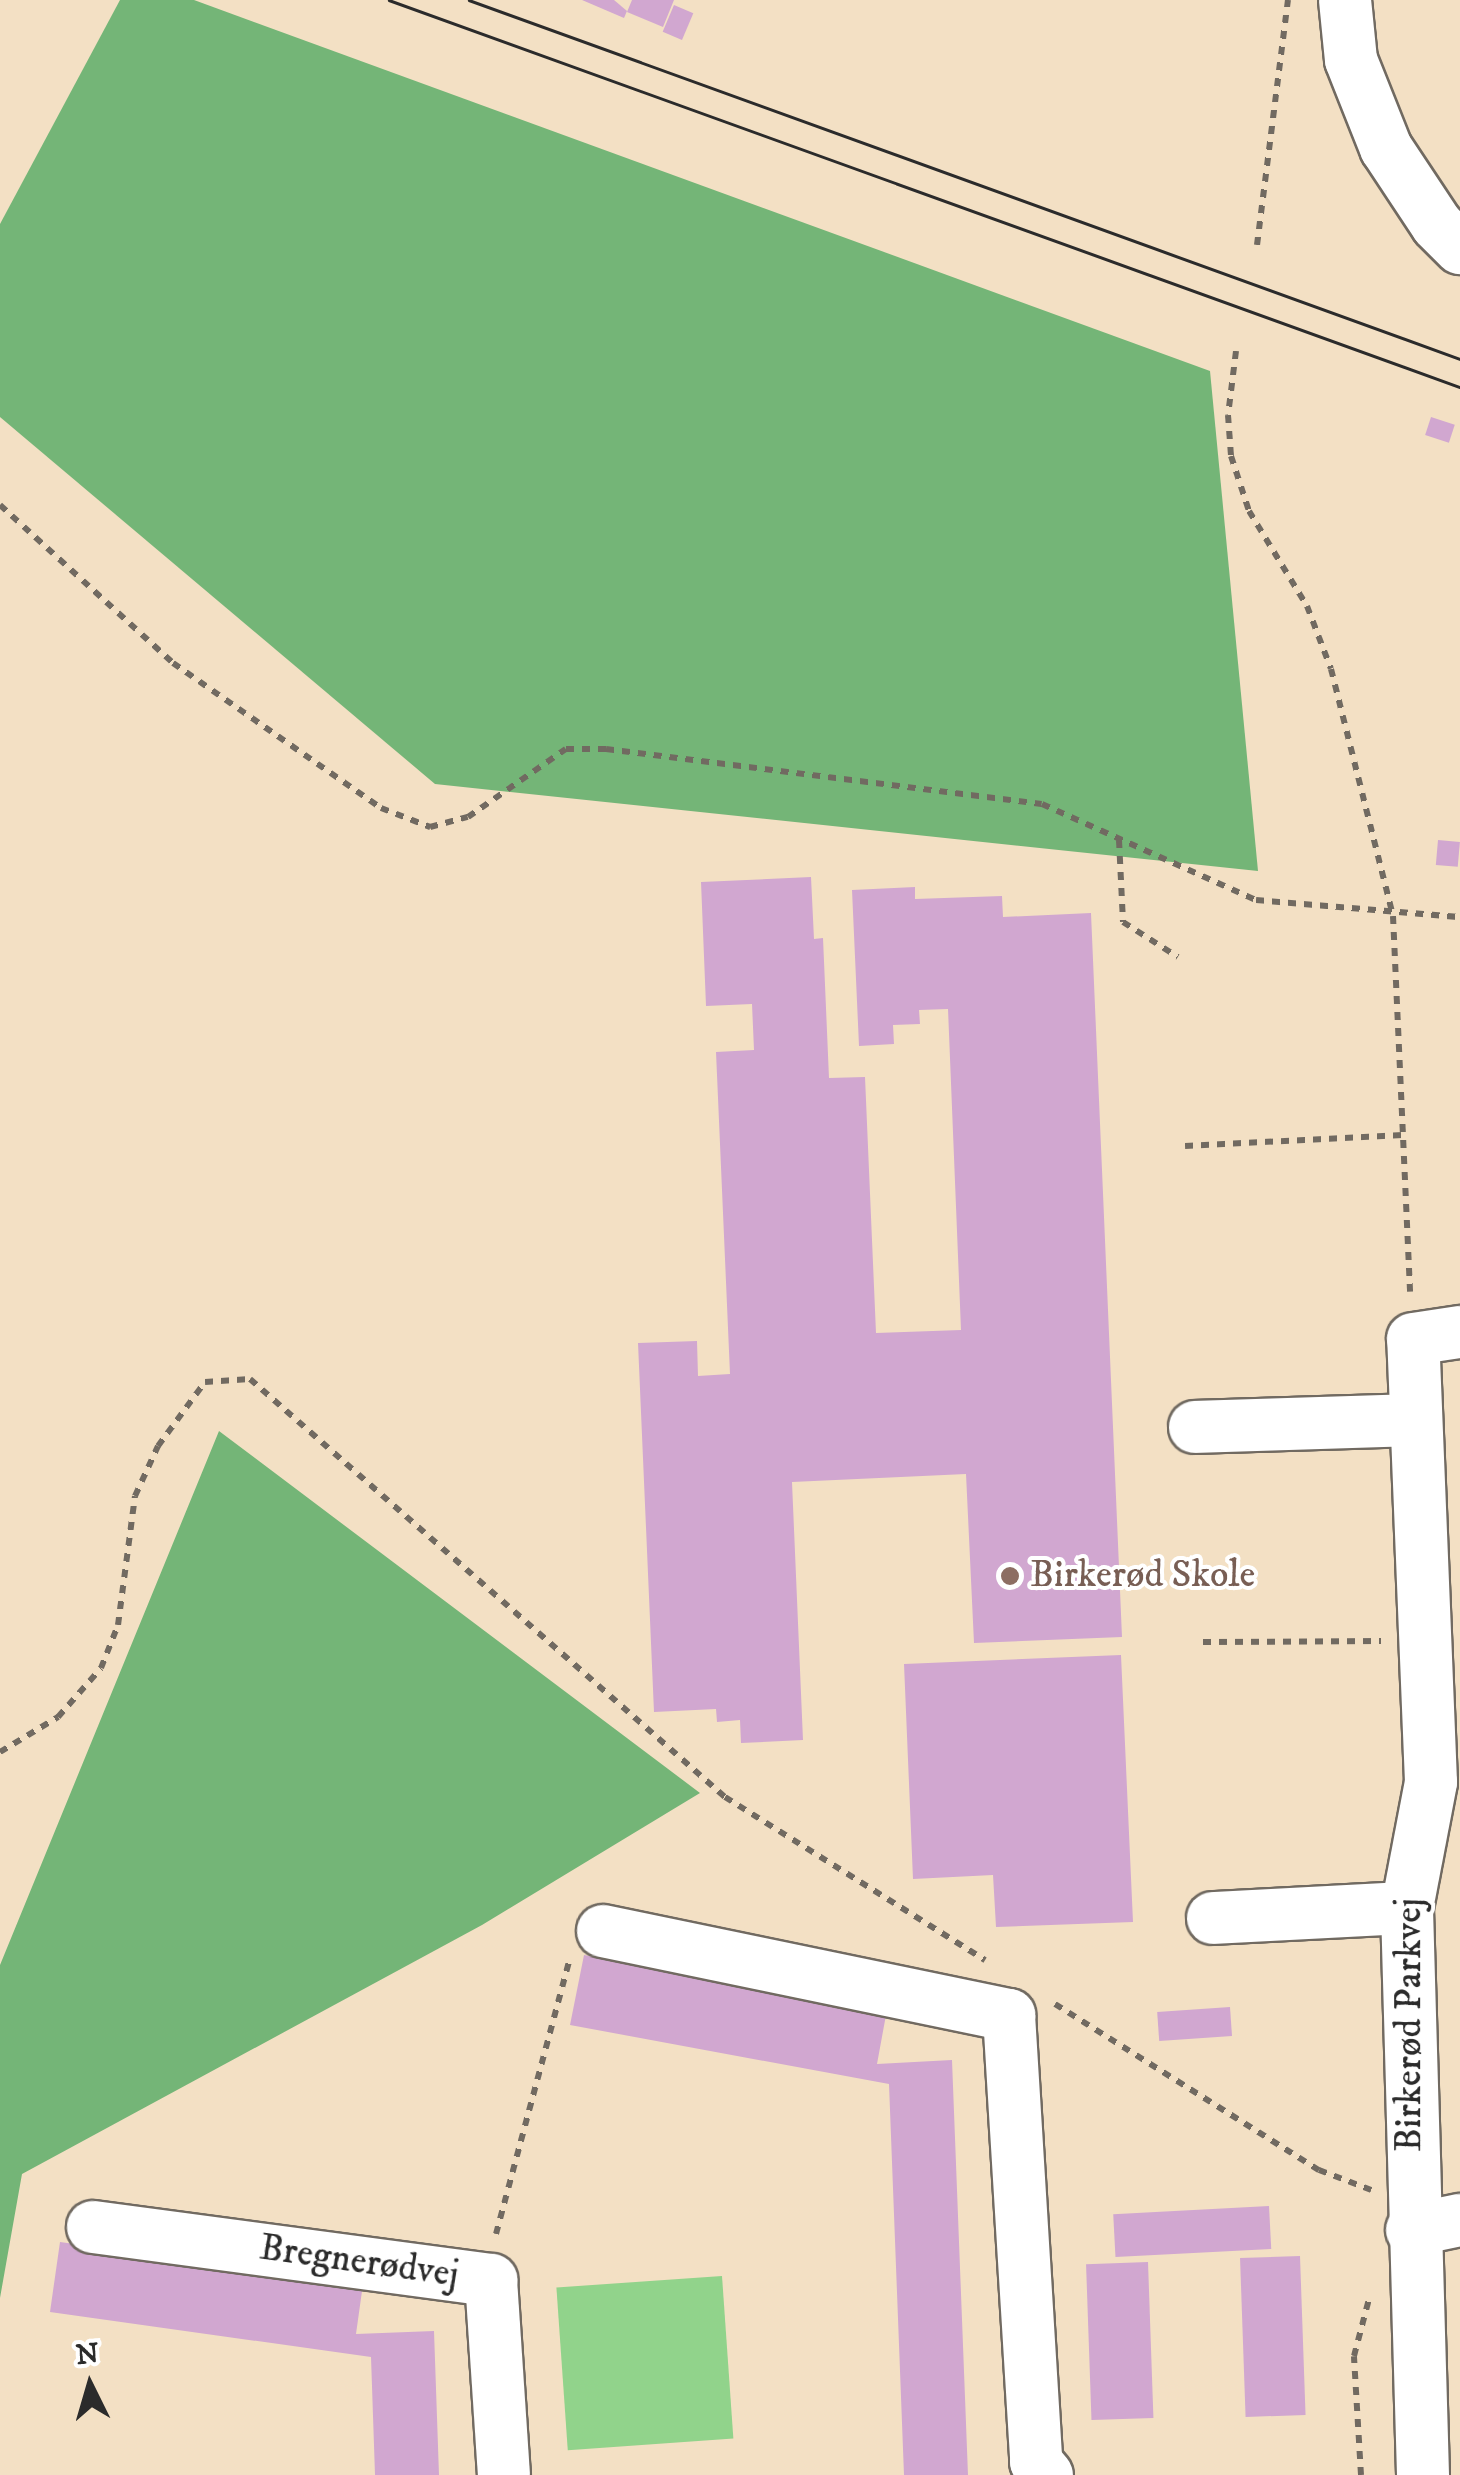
<!DOCTYPE html>
<html>
<head>
<meta charset="utf-8">
<style>
  body { margin:0 }
  #map { position:relative; width:1460px; height:2475px; overflow:hidden; background:#f3e0c4; font-family:"IM FELL DW Pica",serif }
  div>[style] { position:absolute }
  .green>* { inset:0; background:#91d38b; transform-origin:0 0 }
  .forest>* { inset:0; background:#74b577 }
  .building>* { inset:0; background:#d1a7d0; transform-origin:0 0 }
  .path>* { height:6px; margin-top:-3px; transform-origin:0; background:repeating-linear-gradient(90deg,#716a61 0 8px,transparent 0 16px) }
  .roads { filter:drop-shadow(2px 0 #716a61) drop-shadow(-2px 0 #716a61) drop-shadow(0 2px #716a61) drop-shadow(0 -2px #716a61) }
  .minor>* { height:52px; margin:-26px; padding:0 26px; transform-origin:26px; border-radius:26px; background:#fff }
  .tram>* { height:2.5px; margin:-1.25px; padding:0 1.25px; transform-origin:1.25px; border-radius:1.25px; background:#2b2b2b }
  .dots>* { width:28px; height:28px; translate:-50% -50%; box-sizing:border-box; border:5px solid #fff; border-radius:50% }
  span { translate:-50% -50%; white-space:nowrap; text-align:center; line-height:1.15; -webkit-text-stroke:8px #fff; paint-order:stroke }
  .education-label { font-size:38px; color:#785e54 }
  .left { translate:0 -50%; text-align:left }
  .street-label { font-size:38px; color:#2b2b2b }
  .north { position:absolute; left:40px; top:2335px; width:100px; height:100px; -webkit-text-stroke:8px #fff; paint-order:stroke; rotate:355deg; font-size:28px; font-weight:700; line-height:40px; text-align:center; color:#2b2b2b }
  .north::after { content:''; display:block; margin:auto; width:35px; height:45px; background:#2b2b2b; clip-path:polygon(50% 0,100% 100%,50% 72%,0 100%) }
</style>
</head>
<body>
<div id="map">
  <div class="green">
    <div style="left:722px;top:2276px;width:163px;height:166px;rotate:86deg"></div>
  </div>
  <div class="forest">
    <div style="clip-path:polygon(120px 0,194px 0,1210px 371px,1258px 871px,435px 784px,0 417px,0 224px)"></div>
    <div style="clip-path:polygon(219px 1431px,700px 1793px,482px 1925px,22px 2174px,0 2298px,0 1965px)"></div>
  </div>
  <div class="building">
    <div style="clip-path:polygon(582px 0,614px 0,627px 11px,624px 18px)"></div>
    <div style="clip-path:polygon(632px 0,674px 0,663px 27px,627px 12px)"></div>
    <div style="left:674px;top:5px;width:21px;height:29px;rotate:23deg"></div>
    <div style="left:1431px;top:417px;width:25px;height:19px;rotate:18deg"></div>
    <div style="left:1438px;top:840px;width:22px;height:25px;rotate:5deg"></div>
    <div style="clip-path:polygon(811px 877px,814px 939px,823px 938px,829px 1078px,865px 1077px,876px 1333px,961px 1330px,948px 1009px,919px 1010px,920px 1024px,893px 1025px,894px 1044px,859px 1046px,852px 890px,915px 887px,915px 899px,1002px 896px,1003px 917px,1091px 913px,1122px 1637px,974px 1643px,966px 1474px,792px 1482px,803px 1740px,741px 1743px,740px 1720px,717px 1722px,716px 1709px,654px 1712px,638px 1343px,697px 1341px,698px 1376px,730px 1374px,716px 1052px,754px 1050px,752px 1004px,706px 1006px,701px 882px)"></div>
    <div style="clip-path:polygon(1121px 1655px,1133px 1922px,996px 1927px,993px 1875px,913px 1879px,904px 1664px)"></div>
    <div style="clip-path:polygon(584px 1955px,886px 2015px,877px 2064px,952px 2060px,968px 2475px,904px 2475px,889px 2084px,570px 2025px)"></div>
    <div style="left:1230px;top:2007px;width:29px;height:73px;rotate:86deg"></div>
    <div style="left:1269px;top:2206px;width:43px;height:156px;rotate:87deg"></div>
    <div style="clip-path:polygon(60px 2242px,363px 2284px,356px 2334px,434px 2331px,439px 2475px,375px 2475px,371px 2357px,50px 2312px)"></div>
    <div style="left:1300px;top:2256px;width:159px;height:60px;rotate:88deg"></div>
    <div style="left:1148px;top:2262px;width:156px;height:62px;rotate:88deg"></div>
  </div>
  <div class="path">
    <div style="left:1257px;top:245px;width:247px;rotate:-82.8deg"></div>
    <div style="left:1236px;top:351px;width:64px;rotate:97.1deg"></div>
    <div style="left:1228px;top:415px;width:41px;rotate:85.8deg"></div>
    <div style="left:1231px;top:456px;width:58px;rotate:71.9deg"></div>
    <div style="left:1249px;top:511px;width:111px;rotate:58.6deg"></div>
    <div style="left:1307px;top:606px;width:67px;rotate:69.1deg"></div>
    <div style="left:1331px;top:669px;width:255px;rotate:75.9deg"></div>
    <div style="left:1393px;top:916px;width:376px;rotate:87.4deg"></div>
    <div style="left:0;top:505px;width:234px;rotate:42.4deg"></div>
    <div style="left:173px;top:663px;width:254px;rotate:34.9deg"></div>
    <div style="left:381px;top:808px;width:53px;rotate:21.2deg"></div>
    <div style="left:430px;top:827px;width:39px;rotate:-15deg"></div>
    <div style="left:468px;top:817px;width:119px;rotate:-34.8deg"></div>
    <div style="left:566px;top:749px;width:40px"></div>
    <div style="left:606px;top:749px;width:439px;rotate:7.2deg"></div>
    <div style="left:1042px;top:804px;width:235px;rotate:24.2deg"></div>
    <div style="left:1256px;top:900px;width:205px;rotate:4.8deg"></div>
    <div style="left:1119px;top:840px;width:82px;rotate:87.2deg"></div>
    <div style="left:1123px;top:922px;width:65px;rotate:32.5deg"></div>
    <div style="left:1185px;top:1146px;width:218px;rotate:-2.9deg"></div>
    <div style="left:1203px;top:1642px;width:178px;rotate:-0.3deg"></div>
    <div style="left:0;top:1752px;width:68px;rotate:-31.1deg"></div>
    <div style="left:58px;top:1717px;width:65px;rotate:-48.7deg"></div>
    <div style="left:101px;top:1668px;width:46px;rotate:-68.4deg"></div>
    <div style="left:118px;top:1625px;width:130px;rotate:-82.5deg"></div>
    <div style="left:135px;top:1496px;width:55px;rotate:-65.3deg"></div>
    <div style="left:158px;top:1446px;width:79px;rotate:-53.7deg"></div>
    <div style="left:205px;top:1382px;width:45px;rotate:-3.8deg"></div>
    <div style="left:250px;top:1379px;width:633px;rotate:41.35deg"></div>
    <div style="left:725px;top:1797px;width:307px;rotate:32.1deg"></div>
    <div style="left:1055px;top:2004px;width:312px;rotate:32.2deg"></div>
    <div style="left:1319px;top:2170px;width:56px;rotate:21deg"></div>
    <div style="left:496px;top:2234px;width:283px;rotate:-75deg"></div>
    <div style="left:1361px;top:2475px;width:119px;rotate:-93.4deg"></div>
    <div style="left:1354px;top:2356px;width:59px;rotate:-75.3deg"></div>
  </div>
  <div class="roads">
    <div class="minor">
      <div style="left:1345px;top:0;width:60px;rotate:84.3deg"></div>
      <div style="left:1351px;top:60px;width:95px;rotate:68.3deg"></div>
      <div style="left:1386px;top:148px;width:92px;rotate:56.5deg"></div>
      <div style="left:1437px;top:225px;width:33px;rotate:45deg"></div>
      <div style="left:1195px;top:1427px;width:218px;rotate:-1.8deg"></div>
      <div style="left:1213px;top:1918px;width:194px;rotate:-3deg"></div>
      <div style="left:603px;top:1931px;width:415px;rotate:11.7deg"></div>
      <div style="left:1009px;top:2015px;width:448px;rotate:86.5deg"></div>
      <div style="left:1036px;top:2462px;width:17px;rotate:50deg"></div>
      <div style="left:93px;top:2227px;width:402px;rotate:7.6deg"></div>
      <div style="left:491px;top:2280px;width:195px;rotate:86.2deg"></div>
      <div style="left:1412px;top:2230px;width:49px;rotate:-11.8deg"></div>
      <div style="left:1423px;top:2475px;width:567px;rotate:-91.62deg"></div>
      <div style="left:1407px;top:1908px;width:128px;rotate:-79.2deg"></div>
      <div style="left:1431px;top:1782px;width:443px;rotate:-92.3deg"></div>
      <div style="left:1413px;top:1339px;width:48px;rotate:-8.5deg"></div>
    </div>
  </div>
  <div class="tram">
    <div style="left:389px;top:0;width:1139px;rotate:19.87deg"></div>
    <div style="left:469px;top:0;width:1054px;rotate:19.91deg"></div>
  </div>
  <div class="dots">
    <div style="left:1010px;top:1576px;background:#8d6e63"></div>
  </div>
  <div class="education-label">
    <span class="left" style="left:1030px;top:1576px">Birkerød Skole</span>
  </div>
  <div class="street-label">
    <span style="left:1410px;top:2025px;rotate:-90deg">Birkerød Parkvej</span>
    <span style="left:359px;top:2262px;rotate:8deg">Bregnerødvej</span>
  </div>
  <div class="north">N</div>
</div>
</body>
</html>
